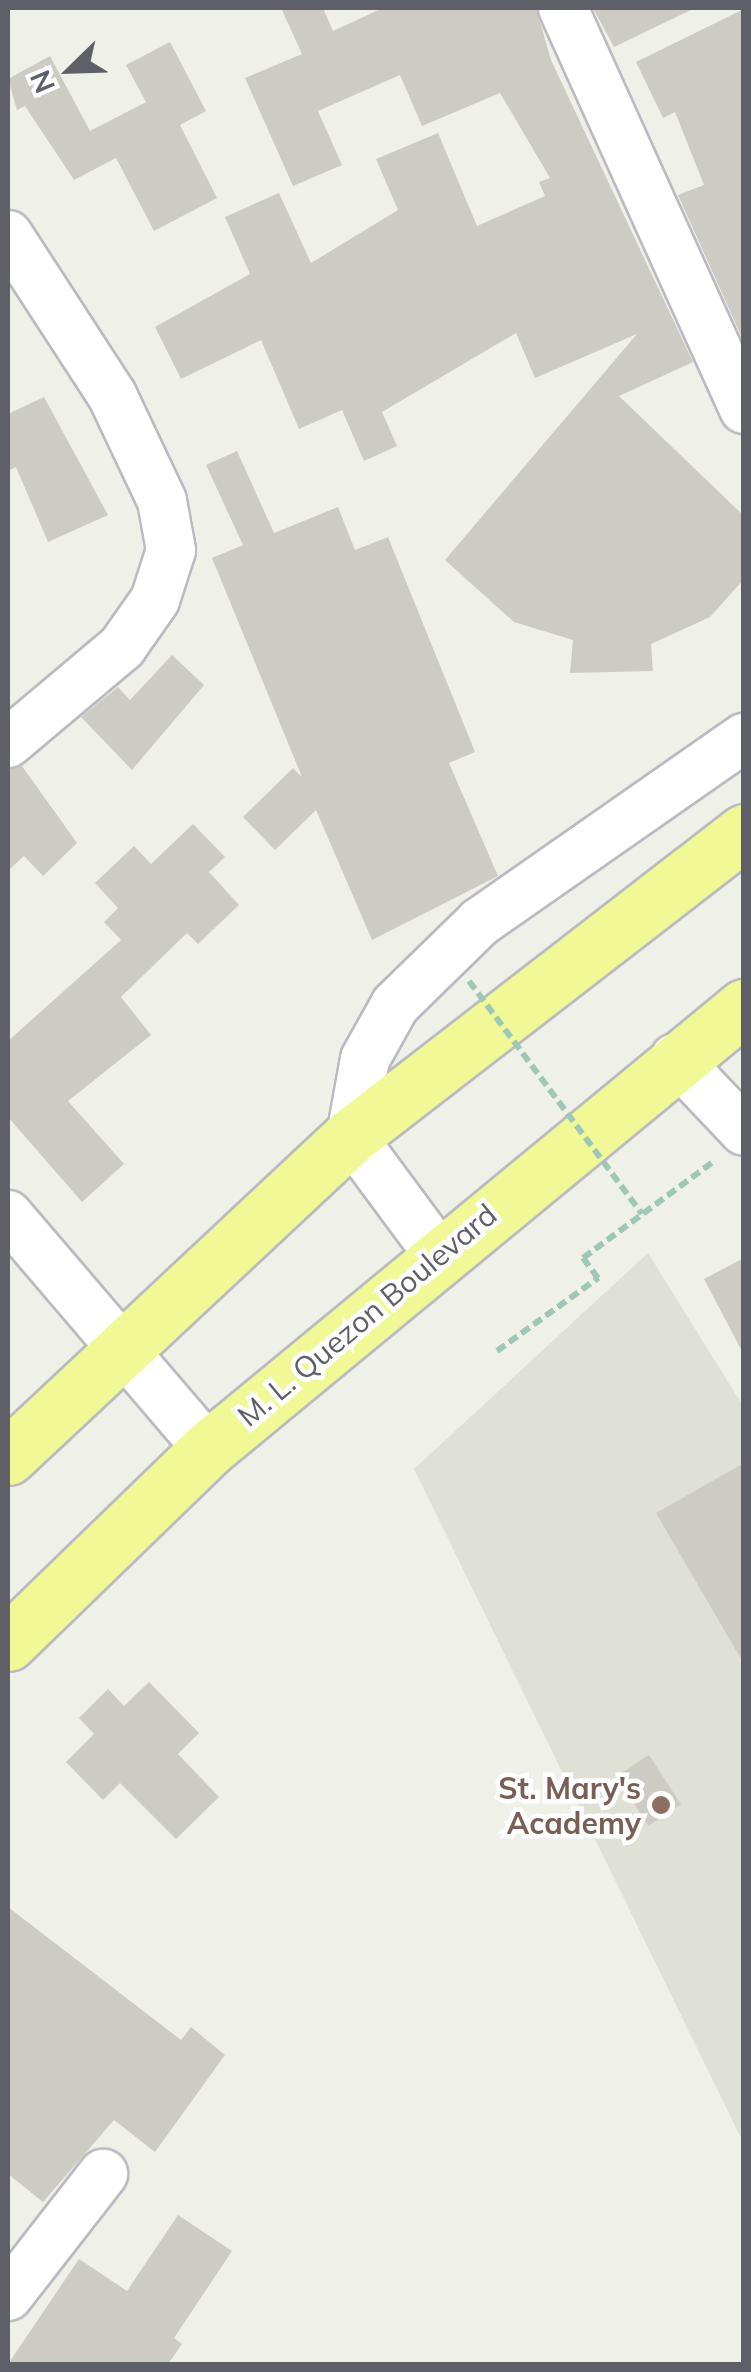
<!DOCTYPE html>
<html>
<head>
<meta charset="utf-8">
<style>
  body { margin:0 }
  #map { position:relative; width:751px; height:2372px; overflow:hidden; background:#eff0e8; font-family:Mulish,sans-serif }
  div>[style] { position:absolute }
  .education>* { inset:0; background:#dfe0d6 }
  .building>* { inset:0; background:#ccccc4; transform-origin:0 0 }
  .path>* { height:6px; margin-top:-3px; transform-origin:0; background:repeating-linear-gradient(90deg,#9fc7b8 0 10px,transparent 0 15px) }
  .roads { filter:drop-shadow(2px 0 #babac0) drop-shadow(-2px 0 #babac0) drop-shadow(0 2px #babac0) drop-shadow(0 -2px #babac0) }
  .minor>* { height:48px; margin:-24px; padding:0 24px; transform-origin:24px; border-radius:24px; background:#fff }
  .highway>* { height:55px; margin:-27.5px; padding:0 27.5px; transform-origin:27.5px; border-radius:27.5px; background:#f1f996 }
  .path-bridge>* { height:6px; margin-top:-3px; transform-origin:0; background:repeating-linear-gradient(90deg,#9fc7b8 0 10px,transparent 0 15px) }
  .dots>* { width:28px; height:28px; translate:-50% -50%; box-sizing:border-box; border:5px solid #fff; border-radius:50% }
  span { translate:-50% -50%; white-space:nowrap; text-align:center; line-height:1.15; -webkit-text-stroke:9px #fff; paint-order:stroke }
  .street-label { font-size:30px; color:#5f6067 }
  .education-label { font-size:30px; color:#785e54; font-weight:700 }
  .right { translate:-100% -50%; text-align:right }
  .frame { position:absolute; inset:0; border:10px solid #5f6067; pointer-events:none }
  .north { position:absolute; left:20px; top:20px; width:100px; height:100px; -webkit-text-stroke:8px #fff; paint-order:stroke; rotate:247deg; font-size:28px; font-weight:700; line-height:40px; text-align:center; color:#5f6067 }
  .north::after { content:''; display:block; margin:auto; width:35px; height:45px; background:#5f6067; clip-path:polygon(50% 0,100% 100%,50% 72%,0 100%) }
</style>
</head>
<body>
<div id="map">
  <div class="education">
    <div style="clip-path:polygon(648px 1253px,743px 1406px,743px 2142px,414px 1469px)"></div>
  </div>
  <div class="building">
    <div style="clip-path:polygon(281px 8px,323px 8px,333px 31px,383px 8px,536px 8px,551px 60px,693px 362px,619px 396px,744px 516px,744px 579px,710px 617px,651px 644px,653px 671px,570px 673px,573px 640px,514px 622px,445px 560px,637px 334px,535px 378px,516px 333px,382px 412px,397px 446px,364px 461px,342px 410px,299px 429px,261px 340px,181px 379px,155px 327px,250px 274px,225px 217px,279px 193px,311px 263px,398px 210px,376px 159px,438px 133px,477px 226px,545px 196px,539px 182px,550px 178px,500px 93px,422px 126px,400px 75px,318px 111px,342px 165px,293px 186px,245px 78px,302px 54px)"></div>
    <div style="clip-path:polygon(593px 8px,695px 8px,614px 47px)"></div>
    <div style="clip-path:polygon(744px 9px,744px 339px,743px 340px,678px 195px,704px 185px,675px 112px,663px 118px,636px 62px)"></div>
    <div style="clip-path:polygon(170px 42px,206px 111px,180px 125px,217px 198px,154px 231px,116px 158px,74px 180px,25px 106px,17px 110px,8px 79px,50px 56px,90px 131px,146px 102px,126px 65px)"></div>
    <div style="clip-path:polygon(44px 397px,108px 515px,48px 542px,16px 467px,8px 471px,8px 414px)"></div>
    <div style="clip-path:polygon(237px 451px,274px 533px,338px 507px,355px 550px,388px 537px,475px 752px,449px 763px,498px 876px,372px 940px,316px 810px,275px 850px,243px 817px,293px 768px,302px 777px,212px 558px,243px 545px,206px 465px)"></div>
    <div style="clip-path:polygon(172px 655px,204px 685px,132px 770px,81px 717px,118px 687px,130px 700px)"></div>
    <div style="clip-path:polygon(22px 766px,77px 843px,43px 876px,24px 856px,8px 871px,8px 770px)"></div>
    <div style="clip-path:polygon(193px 824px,225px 857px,209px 872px,239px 905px,198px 944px,187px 933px,121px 997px,151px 1035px,68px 1101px,124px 1164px,82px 1202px,8px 1117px,8px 1041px,121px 940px,104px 922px,118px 908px,95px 883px,134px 846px,151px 864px)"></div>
    <div style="clip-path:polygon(744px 1258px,744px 1355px,704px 1279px)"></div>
    <div style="clip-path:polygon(744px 1463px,744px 1664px,656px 1513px)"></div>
    <div style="clip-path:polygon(149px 1682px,199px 1733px,178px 1754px,219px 1797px,176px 1839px,120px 1783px,103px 1800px,66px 1762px,94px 1734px,79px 1718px,108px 1689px,124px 1706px)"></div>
    <div style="left:649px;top:1755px;width:59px;height:39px;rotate:57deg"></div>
    <div style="clip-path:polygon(8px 1907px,181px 2040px,191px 2027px,225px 2055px,155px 2152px,114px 2120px,43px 2202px,8px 2174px)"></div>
    <div style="clip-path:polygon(178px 2215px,232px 2251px,174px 2338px,182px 2344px,168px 2364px,8px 2364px,79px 2259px,127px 2291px)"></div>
  </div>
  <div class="path">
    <div style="left:497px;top:1351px;width:125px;rotate:-35.9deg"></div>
    <div style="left:598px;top:1278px;width:25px;rotate:-127deg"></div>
    <div style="left:583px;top:1258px;width:163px;rotate:-36.5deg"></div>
  </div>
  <div class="roads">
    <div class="minor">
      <div style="left:563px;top:8px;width:440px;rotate:65.7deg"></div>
      <div style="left:8px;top:235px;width:191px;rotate:57deg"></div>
      <div style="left:112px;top:395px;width:117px;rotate:64.7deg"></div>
      <div style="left:162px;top:501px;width:50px;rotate:79.6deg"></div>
      <div style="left:171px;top:550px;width:52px;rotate:107.7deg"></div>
      <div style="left:155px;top:600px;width:57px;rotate:125.1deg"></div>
      <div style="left:122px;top:647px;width:149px;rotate:139.9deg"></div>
      <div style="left:675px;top:1058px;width:100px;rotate:46.6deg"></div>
      <div style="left:8px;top:1215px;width:308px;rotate:49.5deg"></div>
      <div style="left:439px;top:1255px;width:148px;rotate:-126.5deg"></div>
      <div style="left:351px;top:1136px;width:78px;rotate:-79.7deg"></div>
      <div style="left:365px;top:1059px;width:62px;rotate:-60.9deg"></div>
      <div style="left:395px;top:1005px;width:119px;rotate:-44.3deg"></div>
      <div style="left:480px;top:922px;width:322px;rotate:-34.9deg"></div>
      <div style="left:8px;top:2296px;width:155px;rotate:-52.1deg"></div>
    </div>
    <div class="highway">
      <div style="left:8px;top:1457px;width:470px;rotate:-43.1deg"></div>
      <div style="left:351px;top:1136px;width:497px;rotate:-37.7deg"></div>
      <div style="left:8px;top:1643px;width:279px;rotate:-44.1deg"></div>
      <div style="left:208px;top:1449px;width:695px;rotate:-39.51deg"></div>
    </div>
  </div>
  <div class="path-bridge">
    <div style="left:469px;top:981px;width:290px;rotate:53.4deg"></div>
  </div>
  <div class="dots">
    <div style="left:661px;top:1805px;background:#8d6e63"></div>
  </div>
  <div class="street-label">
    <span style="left:367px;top:1315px;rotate:-40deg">M. L. Quezon Boulevard</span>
  </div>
  <div class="education-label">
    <span class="right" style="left:641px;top:1805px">St. Mary's<br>Academy</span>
  </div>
  <div class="frame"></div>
  <div class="north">N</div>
</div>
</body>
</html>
